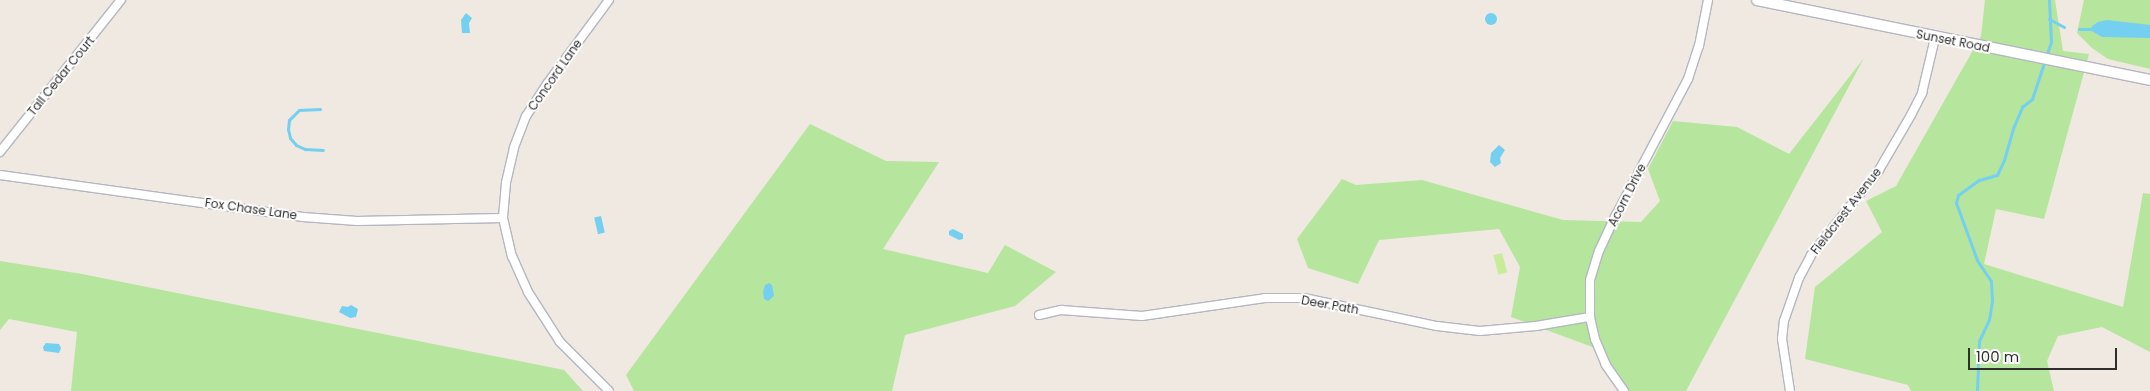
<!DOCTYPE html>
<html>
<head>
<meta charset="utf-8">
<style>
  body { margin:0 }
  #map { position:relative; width:2150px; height:391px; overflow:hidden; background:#efe9e1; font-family:Poppins,sans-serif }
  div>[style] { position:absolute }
  .green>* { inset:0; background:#b6e59e }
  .pitch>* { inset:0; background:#c9ec9a; transform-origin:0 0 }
  .water>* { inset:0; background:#75cff0; transform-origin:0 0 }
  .round { border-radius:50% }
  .stream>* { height:3px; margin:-1.5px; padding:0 1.5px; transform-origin:1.5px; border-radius:1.5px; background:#75cff0 }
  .roads { filter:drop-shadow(1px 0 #b4b7c1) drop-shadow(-1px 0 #b4b7c1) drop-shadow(0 1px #b4b7c1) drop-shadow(0 -1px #b4b7c1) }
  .minor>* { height:8px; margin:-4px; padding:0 4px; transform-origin:4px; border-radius:4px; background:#fff }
  .tertiary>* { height:10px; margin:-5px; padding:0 5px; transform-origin:5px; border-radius:5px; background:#fff }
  span { translate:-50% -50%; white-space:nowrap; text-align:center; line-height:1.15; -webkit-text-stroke:4px #fff; paint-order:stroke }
  .street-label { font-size:12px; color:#2e2e2e }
  .scale { position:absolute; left:1968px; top:348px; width:149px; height:22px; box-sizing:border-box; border:2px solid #2e2e2e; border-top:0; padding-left:6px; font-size:15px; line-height:18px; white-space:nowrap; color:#2e2e2e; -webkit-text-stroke:4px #fff; paint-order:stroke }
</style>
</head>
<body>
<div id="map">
  <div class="green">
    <div style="clip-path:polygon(1985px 0,2055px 0,2063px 51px,2089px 54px,2044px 219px,1996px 209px,1984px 264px,2123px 307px,2143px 193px,2150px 194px,2150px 352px,2102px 327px,2058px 336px,2047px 361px,2054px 391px,1911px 391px,1908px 385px,1805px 359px,1815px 287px,1882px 232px,1866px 201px,1896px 186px,1981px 36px)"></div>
    <div style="clip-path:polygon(2084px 0,2150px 0,2150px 69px,2108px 59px,2092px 48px,2077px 33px)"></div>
    <div style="clip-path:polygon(1864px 58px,1686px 391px,1626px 391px,1613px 382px,1598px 349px,1511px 317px,1520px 267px,1499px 229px,1379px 240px,1358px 284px,1308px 268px,1297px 239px,1342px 179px,1356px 185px,1422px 180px,1563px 220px,1641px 222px,1660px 201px,1648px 169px,1673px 121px,1737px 127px,1789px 154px)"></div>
    <div style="clip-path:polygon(810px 124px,886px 161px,939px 162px,883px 249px,988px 273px,1005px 245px,1056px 272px,1015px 306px,905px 335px,892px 391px,634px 391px,626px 375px)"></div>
    <div style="clip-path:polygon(0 261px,82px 274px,564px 370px,583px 391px,71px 391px,77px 332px,9px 319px,0 330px)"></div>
  </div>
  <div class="pitch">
    <div style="left:1502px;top:253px;width:20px;height:9px;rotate:75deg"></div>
  </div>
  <div class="water">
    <div class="round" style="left:1485px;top:13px;width:12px;height:12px"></div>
    <div style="clip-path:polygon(466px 13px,472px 18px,469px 23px,470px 33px,462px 33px,461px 20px)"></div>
    <div style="clip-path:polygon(2107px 20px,2150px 25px,2150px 38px,2102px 37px,2090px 30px,2092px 26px,2098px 22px)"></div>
    <div style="clip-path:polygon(1499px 145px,1505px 150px,1500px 158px,1501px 163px,1495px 167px,1490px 162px,1491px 153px)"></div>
    <div style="left:601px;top:216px;width:17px;height:7px;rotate:77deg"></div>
    <div style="clip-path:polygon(953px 229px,963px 234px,963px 239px,959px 240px,949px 235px,949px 231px)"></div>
    <div style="clip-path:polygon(769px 283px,772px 285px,774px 296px,768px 301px,764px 299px,763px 292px,765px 285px)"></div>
    <div style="clip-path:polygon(351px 305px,358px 309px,356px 317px,350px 318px,339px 312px,342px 306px,348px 307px)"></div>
    <div style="clip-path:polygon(46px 343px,59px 344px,61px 348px,59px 353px,44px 351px,43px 347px)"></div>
  </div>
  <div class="stream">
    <div style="left:2049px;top:19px;width:17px;rotate:28deg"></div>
    <div style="left:2079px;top:29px;width:16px"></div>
    <div style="left:320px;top:109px;width:21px;rotate:177deg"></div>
    <div style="left:299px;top:110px;width:14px;rotate:135deg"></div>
    <div style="left:289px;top:120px;width:9px;rotate:96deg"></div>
    <div style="left:288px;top:129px;width:9px;rotate:77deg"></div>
    <div style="left:290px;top:138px;width:9px;rotate:49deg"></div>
    <div style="left:296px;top:145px;width:10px;rotate:24deg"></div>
    <div style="left:305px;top:149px;width:18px;rotate:3deg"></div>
    <div style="left:1977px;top:391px;width:50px;rotate:-87.7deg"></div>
    <div style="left:1979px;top:341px;width:23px;rotate:-65deg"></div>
    <div style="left:1989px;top:320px;width:19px;rotate:-81deg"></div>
    <div style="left:1992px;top:301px;width:20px;rotate:-93deg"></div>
    <div style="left:1991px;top:281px;width:25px;rotate:-124deg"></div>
    <div style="left:1977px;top:260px;width:61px;rotate:-110.2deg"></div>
    <div style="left:1956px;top:203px;width:8px;rotate:-76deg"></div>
    <div style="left:1958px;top:195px;width:26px;rotate:-36deg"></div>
    <div style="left:1979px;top:180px;width:19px;rotate:-16deg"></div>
    <div style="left:1997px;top:175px;width:17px;rotate:-65deg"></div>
    <div style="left:2004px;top:160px;width:35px;rotate:-74deg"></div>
    <div style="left:2014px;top:126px;width:21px;rotate:-67deg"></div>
    <div style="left:2022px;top:107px;width:13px;rotate:-39deg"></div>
    <div style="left:2032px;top:99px;width:60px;rotate:-71.6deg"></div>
    <div style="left:2051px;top:42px;width:42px;rotate:-92.7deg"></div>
  </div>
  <div class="roads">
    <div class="minor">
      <div style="left:609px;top:0;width:104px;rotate:126.4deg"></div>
      <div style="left:547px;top:84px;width:38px;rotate:123deg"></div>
      <div style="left:526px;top:116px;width:34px;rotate:111deg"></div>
      <div style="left:514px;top:148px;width:36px;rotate:103deg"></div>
      <div style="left:506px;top:183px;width:35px;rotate:95deg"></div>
      <div style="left:503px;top:218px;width:39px;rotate:77deg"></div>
      <div style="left:512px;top:256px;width:39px;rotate:66deg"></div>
      <div style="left:528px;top:292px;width:59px;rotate:57.4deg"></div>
      <div style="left:560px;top:342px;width:69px;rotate:45deg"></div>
      <div style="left:0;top:152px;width:194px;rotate:-51.5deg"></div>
      <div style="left:0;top:175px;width:306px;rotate:7.9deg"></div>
      <div style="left:303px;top:217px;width:54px;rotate:4.2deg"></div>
      <div style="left:357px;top:221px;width:146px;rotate:-1.2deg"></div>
      <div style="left:1039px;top:315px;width:23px;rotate:-13deg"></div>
      <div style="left:1061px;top:310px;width:81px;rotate:4.2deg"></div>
      <div style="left:1142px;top:316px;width:124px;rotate:-8.3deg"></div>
      <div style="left:1265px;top:298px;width:39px"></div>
      <div style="left:1304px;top:298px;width:136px;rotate:11.9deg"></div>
      <div style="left:1437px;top:326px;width:43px;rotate:6.6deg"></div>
      <div style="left:1480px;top:331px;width:56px;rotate:-5.1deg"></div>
      <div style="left:1536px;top:326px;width:55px;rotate:-9.5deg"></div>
      <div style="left:1624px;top:391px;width:32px;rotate:-125deg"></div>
      <div style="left:1606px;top:365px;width:28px;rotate:-113deg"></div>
      <div style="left:1595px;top:339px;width:23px;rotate:-103deg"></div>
      <div style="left:1590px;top:317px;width:37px;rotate:-90deg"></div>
      <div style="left:1590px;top:280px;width:30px;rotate:-73deg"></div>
      <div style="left:1599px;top:251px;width:40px;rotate:-65deg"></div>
      <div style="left:1616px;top:215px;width:154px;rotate:-62.1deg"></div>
      <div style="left:1688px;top:79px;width:35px;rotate:-72deg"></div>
      <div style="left:1699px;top:46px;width:47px;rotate:-78.9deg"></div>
      <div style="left:1790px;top:391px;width:53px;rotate:-98.7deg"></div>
      <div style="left:1782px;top:339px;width:18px;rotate:-84deg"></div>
      <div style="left:1784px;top:321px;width:46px;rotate:-70.8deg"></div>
      <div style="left:1799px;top:278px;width:26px;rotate:-62deg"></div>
      <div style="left:1811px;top:255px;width:109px;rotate:-51.3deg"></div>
      <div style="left:1879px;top:170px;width:64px;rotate:-59.8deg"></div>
      <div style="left:1911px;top:115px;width:25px;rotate:-63deg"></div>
      <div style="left:1922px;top:93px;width:57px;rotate:-76.7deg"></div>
    </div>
    <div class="tertiary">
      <div style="left:1757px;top:0;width:401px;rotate:11.5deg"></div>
    </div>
  </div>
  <div class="street-label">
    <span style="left:1953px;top:41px;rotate:11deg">Sunset Road</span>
    <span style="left:555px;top:75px;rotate:-55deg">Concord Lane</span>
    <span style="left:61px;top:76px;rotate:-51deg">Tall Cedar Court</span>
    <span style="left:1627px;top:195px;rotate:-63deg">Acorn Drive</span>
    <span style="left:251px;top:209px;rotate:8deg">Fox Chase Lane</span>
    <span style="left:1846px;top:211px;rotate:-52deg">Fieldcrest Avenue</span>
    <span style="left:1330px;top:305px;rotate:10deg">Deer Path</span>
  </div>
  <div class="scale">100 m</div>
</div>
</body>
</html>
